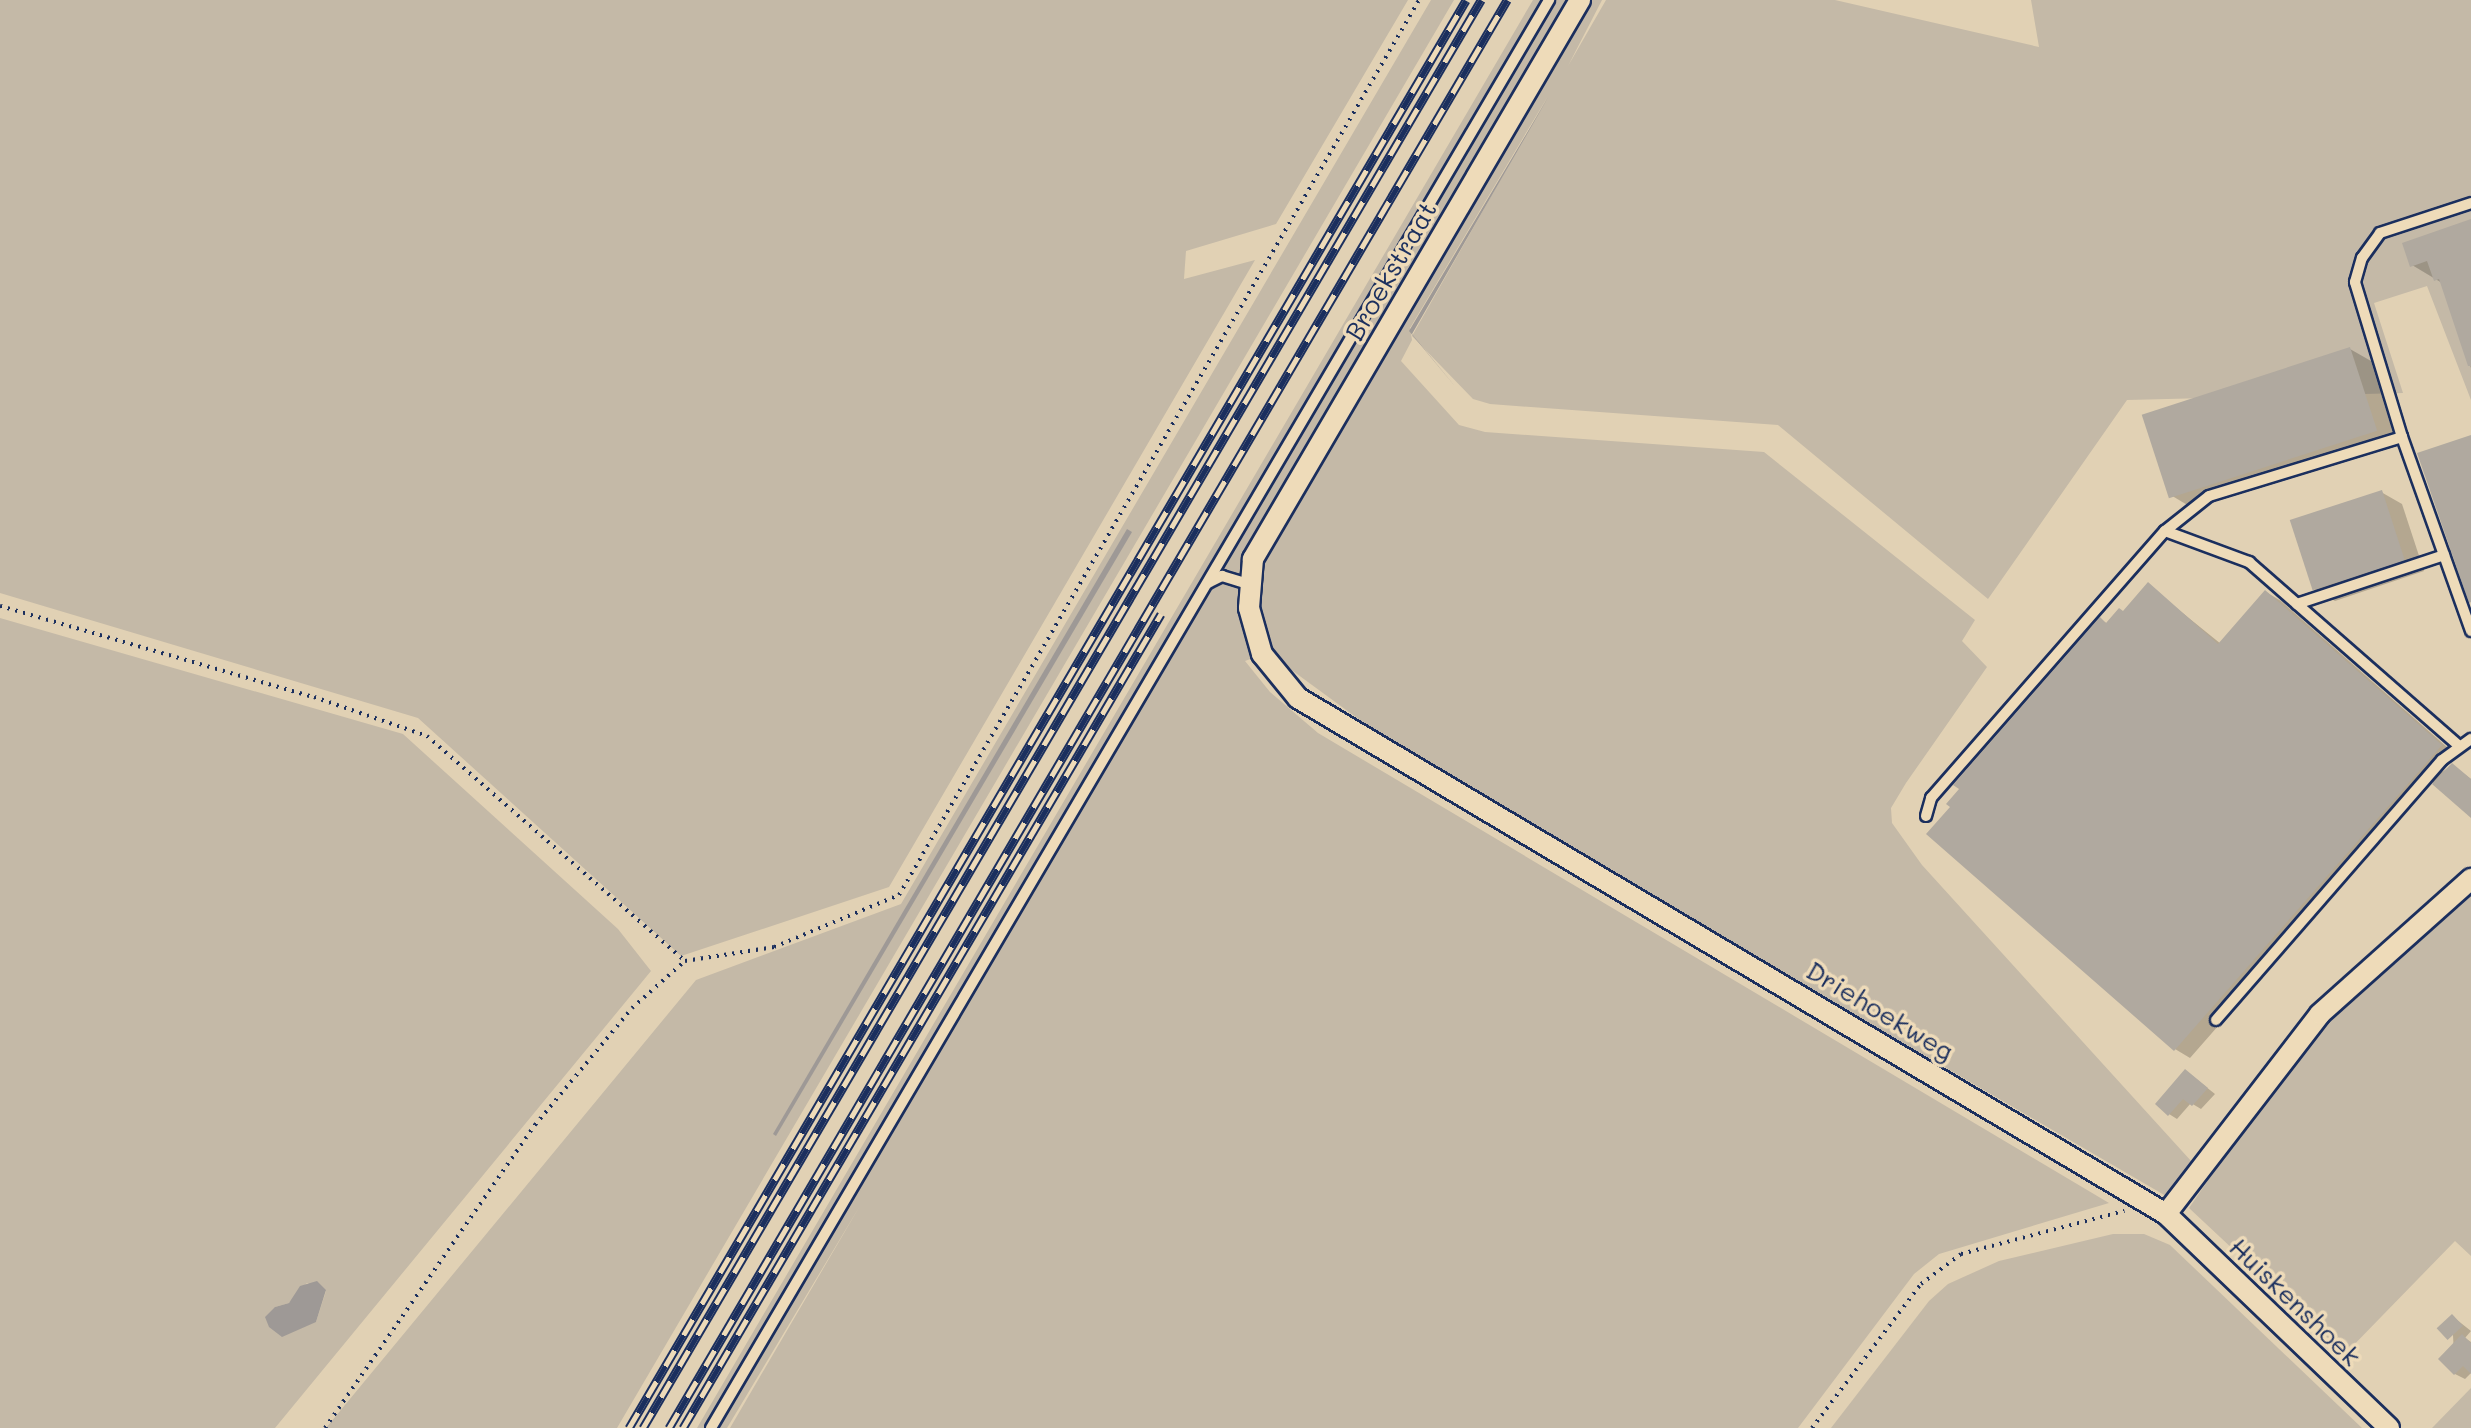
<!DOCTYPE html>
<html>
<head>
<meta charset="utf-8">
<style>
  body { margin:0 }
  #map { position:relative; width:2471px; height:1428px; overflow:hidden; background:#e1d1b4; font-family:Mali,sans-serif }
  div>[style] { position:absolute }
  .green>* { inset:0; background:#c4b9a7 }
  .water>* { inset:0; background:#9e9996 }
  .shadow>* { inset:0; background:#0003 }
  .building>* { inset:0; background:#b0a99f; transform-origin:0 0 }
  .path>* { height:4px; margin-top:-2px; transform-origin:0; background:repeating-linear-gradient(90deg,#1b2f5e 0 2px,transparent 0 8px) }
  .roads { filter:drop-shadow(2px 0 #1b2f5e) drop-shadow(-2px 0 #1b2f5e) drop-shadow(0 2px #1b2f5e) drop-shadow(0 -2px #1b2f5e) }
  .service>* { height:10px; margin:-5px; padding:0 5px; transform-origin:5px; border-radius:5px; background:#eedbb9 }
  .minor>* { height:20px; margin:-10px; padding:0 10px; transform-origin:10px; border-radius:10px; background:#eedbb9 }
  .rail>* { height:9px; margin-top:-4.5px; transform-origin:0; background:repeating-linear-gradient(90deg,#eedbb9 0 18px,#1b2f5e 0 36px); box-sizing:border-box; border-block:2px solid #1b2f5e }
  span { translate:-50% -50%; white-space:nowrap; text-align:center; line-height:1.15; -webkit-text-stroke:7px #eedbb9; paint-order:stroke }
  .street-label { font-size:26px; color:#1b2f5e }
</style>
</head>
<body>
<div id="map">
  <div class="green">
    <div style="clip-path:polygon(0 0,1408px 0,1276px 224px,1186px 251px,1184px 279px,1255px 260px,889px 887px,681px 956px,418px 718px,0 593px)"></div>
    <div style="clip-path:polygon(1431px 0,1454px 0,617px 1428px,326px 1428px,696px 980px,901px 904px)"></div>
    <div style="clip-path:polygon(1533px 0,1576px 0,1255px 545px,1258px 656px,1245px 661px,1270px 692px,1318px 733px,2109px 1203px,1939px 1254px,1914px 1274px,1798px 1428px,730px 1428px,861px 1204px,727px 1428px,697px 1428px)"></div>
    <div style="clip-path:polygon(1585px 0,1602px 0,1568px 66px,1606px 0,1835px 0,2039px 47px,2031px 0,2471px 0,2471px 400px,2427px 286px,2374px 303px,2403px 393px,2127px 400px,1988px 599px,1778px 425px,1490px 404px,1473px 399px,1412px 336px,1548px 96px,1410px 328px,1412px 340px,1401px 361px,1459px 425px,1485px 432px,1764px 452px,1975px 620px,1962px 641px,1987px 667px,1906px 783px,1891px 808px,1892px 823px,1922px 865px,2192px 1162px,2166px 1196px,1405px 753px,1267px 652px,1255px 570px)"></div>
    <div style="clip-path:polygon(evenodd,0 618px,403px 734px,618px 929px,651px 971px,275px 1428px,0 1428px,0 618px,307px 1283px,326px 1291px,316px 1322px,275px 1307px,289px 1303px,307px 1283px)"></div>
    <div style="clip-path:polygon(2471px 891px,2471px 1256px,2455px 1241px,2345px 1354px,2189px 1208px,2283px 1072px,2323px 1025px)"></div>
    <div style="clip-path:polygon(2113px 1234px,2144px 1234px,2170px 1245px,2362px 1428px,1831px 1428px,1929px 1301px,1948px 1284px,1999px 1261px)"></div>
    <div style="clip-path:polygon(2471px 1388px,2471px 1428px,2432px 1428px)"></div>
  </div>
  <div class="water">
    <div style="clip-path:polygon(1549px 96px,1412px 334px,1458px 390px,1409px 331px)"></div>
    <div style="clip-path:polygon(1127px 529px,1132px 532px,776px 1136px,773px 1134px)"></div>
    <div style="clip-path:polygon(317px 1281px,326px 1290px,316px 1322px,282px 1337px,269px 1327px,265px 1317px,275px 1307px,289px 1303px,300px 1286px)"></div>
  </div>
  <div class="shadow">
    <div style="clip-path:polygon(2471px 221px,2471px 368px,2442px 283px,2412px 265px)"></div>
    <div style="clip-path:polygon(2350px 349px,2371px 361px,2396px 442px,2189px 506px,2169px 494px)"></div>
    <div style="clip-path:polygon(2381px 492px,2402px 504px,2424px 571px,2335px 601px,2314px 589px)"></div>
    <div style="clip-path:polygon(2148px 585px,2221px 644px,2266px 592px,2281px 601px,2456px 755px,2438px 775px,2452px 765px,2471px 779px,2471px 816px,2432px 782px,2190px 1058px,2175px 1049px,1953px 807px,2101px 620px,2108px 624px,2124px 613px)"></div>
    <div style="clip-path:polygon(2186px 1071px,2215px 1094px,2201px 1109px,2191px 1103px,2177px 1119px,2169px 1114px)"></div>
    <div style="clip-path:polygon(2452px 1316px,2471px 1331px,2465px 1338px,2471px 1342px,2471px 1373px,2465px 1379px,2455px 1374px)"></div>
  </div>
  <div class="building">
    <div style="clip-path:polygon(2471px 219px,2471px 366px,2468px 366px,2439px 279px,2434px 281px,2427px 261px,2410px 267px,2402px 243px)"></div>
    <div style="left:2350px;top:347px;width:88px;height:219px;rotate:72deg"></div>
    <div style="clip-path:polygon(2471px 435px,2471px 602px,2469px 603px,2417px 453px)"></div>
    <div style="left:2382px;top:490px;width:74px;height:97px;rotate:72deg"></div>
    <div style="clip-path:polygon(2148px 582px,2218px 644px,2265px 590px,2442px 745px,2174px 1051px,1926px 834px,1950px 807px,1946px 804px,1959px 789px,1953px 785px,2100px 617px,2106px 623px,2119px 608px,2123px 611px)"></div>
    <div style="clip-path:polygon(2452px 763px,2471px 779px,2471px 818px,2432px 784px)"></div>
    <div style="clip-path:polygon(2185px 1069px,2208px 1088px,2192px 1106px,2183px 1099px,2168px 1116px,2155px 1104px)"></div>
    <div style="left:2452px;top:1314px;width:16px;height:21px;rotate:47deg"></div>
    <div style="clip-path:polygon(2462px 1334px,2471px 1343px,2471px 1374px,2463px 1366px,2454px 1375px,2438px 1359px)"></div>
  </div>
  <div class="path">
    <div style="left:0;top:606px;width:327px;rotate:16.2deg"></div>
    <div style="left:314px;top:697px;width:120px;rotate:19deg"></div>
    <div style="left:427px;top:736px;width:342px;rotate:41.1deg"></div>
    <div style="left:325px;top:1428px;width:369px;rotate:-55.3deg"></div>
    <div style="left:535px;top:1125px;width:152px;rotate:-50.3deg"></div>
    <div style="left:632px;top:1008px;width:71px;rotate:-41.6deg"></div>
    <div style="left:685px;top:961px;width:90px;rotate:-8.9deg"></div>
    <div style="left:774px;top:947px;width:135px;rotate:-22.6deg"></div>
    <div style="left:899px;top:895px;width:1035px;rotate:-59.84deg"></div>
    <div style="left:1812px;top:1428px;width:181px;rotate:-52.9deg"></div>
    <div style="left:1921px;top:1284px;width:50px;rotate:-36.9deg"></div>
    <div style="left:1961px;top:1254px;width:169px;rotate:-14.8deg"></div>
  </div>
  <div class="roads">
    <div class="service">
      <div style="left:2402px;top:437px;width:162px;rotate:-106.9deg"></div>
      <div style="left:2355px;top:282px;width:25px;rotate:-74deg"></div>
      <div style="left:2362px;top:258px;width:31px;rotate:-54deg"></div>
      <div style="left:2380px;top:233px;width:96px;rotate:-18.2deg"></div>
      <div style="left:2165px;top:531px;width:56px;rotate:-38.5deg"></div>
      <div style="left:2209px;top:496px;width:202px;rotate:-17deg"></div>
      <div style="left:2402px;top:437px;width:206px;rotate:70.4deg"></div>
      <div style="left:1208px;top:583px;width:16px;rotate:-27deg"></div>
      <div style="left:1222px;top:576px;width:27px;rotate:17deg"></div>
      <div style="left:2297px;top:604px;width:155px;rotate:-18.4deg"></div>
      <div style="left:1926px;top:816px;width:19px;rotate:-74deg"></div>
      <div style="left:1931px;top:798px;width:355px;rotate:-48.8deg"></div>
      <div style="left:2165px;top:531px;width:90px;rotate:20.3deg"></div>
      <div style="left:2249px;top:562px;width:279px;rotate:41.2deg"></div>
      <div style="left:2216px;top:1020px;width:344px;rotate:-49deg"></div>
      <div style="left:2442px;top:760px;width:36px;rotate:-36deg"></div>
      <div style="left:711px;top:1428px;width:1656px;rotate:-59.59deg"></div>
    </div>
    <div class="minor">
      <div style="left:1580px;top:0;width:648px;rotate:120.33deg"></div>
      <div style="left:1253px;top:559px;width:49px;rotate:94.7deg"></div>
      <div style="left:1249px;top:608px;width:48px;rotate:74.2deg"></div>
      <div style="left:1262px;top:654px;width:57px;rotate:50.7deg"></div>
      <div style="left:1298px;top:698px;width:1010px;rotate:30.73deg"></div>
      <div style="left:2166px;top:1214px;width:309px;rotate:43.8deg"></div>
      <div style="left:2166px;top:1214px;width:252px;rotate:-52.4deg"></div>
      <div style="left:2320px;top:1014px;width:203px;rotate:-41.8deg"></div>
    </div>
  </div>
  <div class="rail">
    <div style="left:629px;top:1428px;width:1655px;rotate:-59.62deg"></div>
    <div style="left:643px;top:1428px;width:1656px;rotate:-59.59deg"></div>
    <div style="left:669px;top:1428px;width:1656px;rotate:-59.59deg"></div>
    <div style="left:683px;top:1428px;width:944px;rotate:-59.58deg"></div>
  </div>
  <div class="street-label">
    <span style="left:1391px;top:271px;rotate:-60deg">Broekstraat</span>
    <span style="left:1880px;top:1011px;rotate:31deg">Driehoekweg</span>
    <span style="left:2295px;top:1302px;rotate:44deg">Huiskenshoek</span>
  </div>
</div>
</body>
</html>
